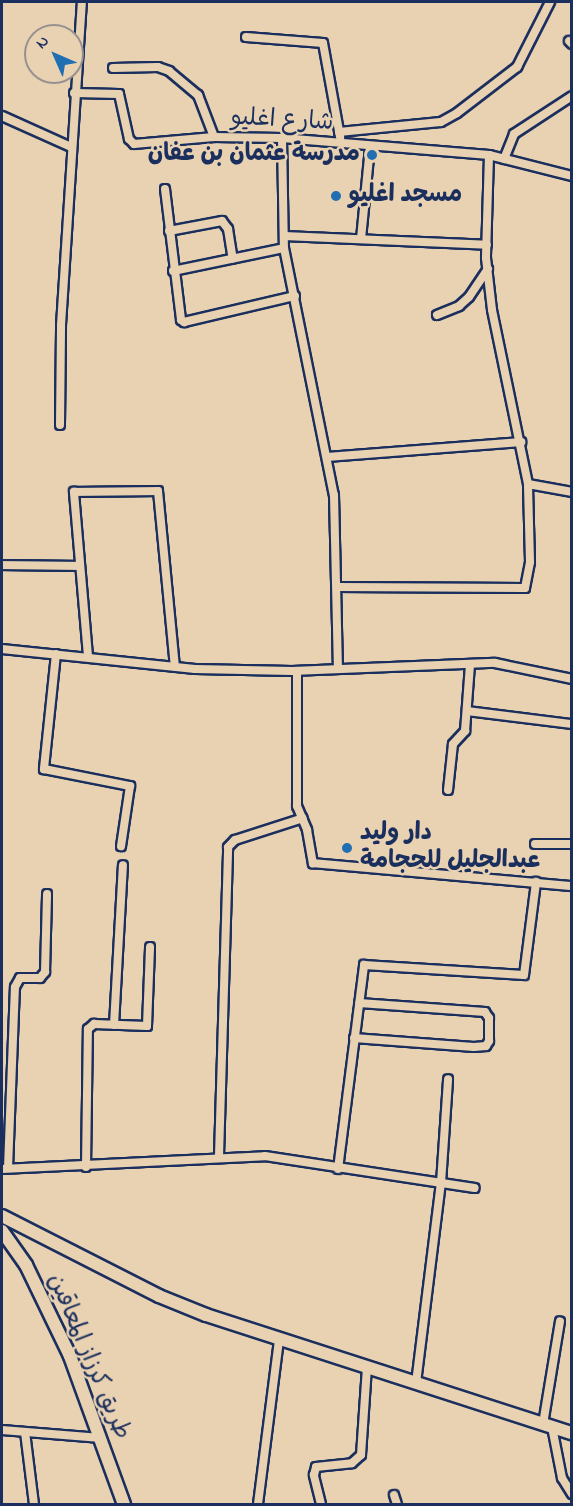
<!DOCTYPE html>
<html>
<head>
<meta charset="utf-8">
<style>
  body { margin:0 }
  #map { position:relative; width:573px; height:1506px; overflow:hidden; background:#e9d2b2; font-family:"Indie Flower","Playpen Sans Arabic",sans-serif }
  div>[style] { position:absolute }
  .roads { filter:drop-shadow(2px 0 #1b2f5e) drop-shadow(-2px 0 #1b2f5e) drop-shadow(0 2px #1b2f5e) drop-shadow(0 -2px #1b2f5e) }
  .street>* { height:8px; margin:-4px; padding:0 4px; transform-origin:4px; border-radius:4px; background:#e9d2b2 }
  .secondary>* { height:12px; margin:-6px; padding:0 6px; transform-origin:6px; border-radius:6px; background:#e9d2b2 }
  .dots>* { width:16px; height:16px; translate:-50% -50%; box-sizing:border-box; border:3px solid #e9d2b2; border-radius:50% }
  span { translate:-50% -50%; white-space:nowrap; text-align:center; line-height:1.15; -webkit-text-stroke:5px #e9d2b2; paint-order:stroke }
  .street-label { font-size:24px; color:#1b2f5e }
  .poi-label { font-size:24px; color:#1b2f5e; font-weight:700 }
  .right { translate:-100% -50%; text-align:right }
  .left { translate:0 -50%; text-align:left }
  .frame { position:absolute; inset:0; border:3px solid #1b2f5e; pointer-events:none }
  .north { position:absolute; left:24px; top:24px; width:60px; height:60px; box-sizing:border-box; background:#e9d2b2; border:2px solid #979190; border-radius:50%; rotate:315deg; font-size:16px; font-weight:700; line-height:24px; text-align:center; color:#1b2f5e }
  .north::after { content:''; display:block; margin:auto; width:21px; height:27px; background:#1f6fb2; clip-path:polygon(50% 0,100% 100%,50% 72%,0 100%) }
</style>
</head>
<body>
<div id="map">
  <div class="roads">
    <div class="street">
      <div style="left:246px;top:37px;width:77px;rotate:4.5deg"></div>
      <div style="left:323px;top:43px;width:96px;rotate:79.7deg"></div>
      <div style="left:569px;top:41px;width:4px;rotate:45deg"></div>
      <div style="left:113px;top:68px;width:45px;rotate:-1.3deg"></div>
      <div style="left:158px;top:67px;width:12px;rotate:20deg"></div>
      <div style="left:169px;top:71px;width:38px;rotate:40deg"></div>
      <div style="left:198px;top:95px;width:45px;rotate:69.1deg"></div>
      <div style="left:74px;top:93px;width:45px;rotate:1.3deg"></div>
      <div style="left:119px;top:94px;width:46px;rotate:77.5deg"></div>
      <div style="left:129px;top:139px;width:7px;rotate:45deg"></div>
      <div style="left:134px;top:144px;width:80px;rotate:-5deg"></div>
      <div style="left:214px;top:137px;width:68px;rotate:0.8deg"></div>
      <div style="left:282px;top:138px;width:208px;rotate:4.7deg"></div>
      <div style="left:489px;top:155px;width:86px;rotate:14.2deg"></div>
      <div style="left:2px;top:116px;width:76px;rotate:24.2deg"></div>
      <div style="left:339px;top:132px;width:102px;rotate:-5.6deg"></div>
      <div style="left:441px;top:122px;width:18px;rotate:-29deg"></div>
      <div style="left:457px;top:113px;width:76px;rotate:-37.5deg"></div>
      <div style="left:517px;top:67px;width:73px;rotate:-63.1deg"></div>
      <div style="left:282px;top:138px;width:110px;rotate:89deg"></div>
      <div style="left:284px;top:248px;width:252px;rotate:78.6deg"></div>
      <div style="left:334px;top:495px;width:174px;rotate:88.7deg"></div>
      <div style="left:489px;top:155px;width:103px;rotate:91.7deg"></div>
      <div style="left:486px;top:258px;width:52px;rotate:83.4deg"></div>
      <div style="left:492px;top:310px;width:178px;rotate:78.3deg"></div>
      <div style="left:528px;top:484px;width:45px;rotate:10.3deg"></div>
      <div style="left:504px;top:159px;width:27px;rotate:-68deg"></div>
      <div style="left:514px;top:134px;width:69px;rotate:-33.2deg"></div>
      <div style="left:165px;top:189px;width:132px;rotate:83deg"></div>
      <div style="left:181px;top:320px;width:4px;rotate:34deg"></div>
      <div style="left:184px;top:322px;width:114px;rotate:-13.2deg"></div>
      <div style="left:169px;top:231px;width:54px;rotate:-10.7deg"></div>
      <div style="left:222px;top:221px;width:10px;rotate:53deg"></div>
      <div style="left:228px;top:229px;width:30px;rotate:81deg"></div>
      <div style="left:284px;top:236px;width:203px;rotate:2.5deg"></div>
      <div style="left:361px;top:239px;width:92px;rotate:-84.4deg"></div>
      <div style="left:173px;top:271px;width:113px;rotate:-11.7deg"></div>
      <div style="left:437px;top:315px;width:24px;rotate:-22deg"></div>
      <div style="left:459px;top:306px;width:13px;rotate:-42deg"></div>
      <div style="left:469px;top:297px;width:34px;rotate:-56deg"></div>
      <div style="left:60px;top:425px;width:100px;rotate:-89.4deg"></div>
      <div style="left:61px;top:325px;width:324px;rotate:-86.3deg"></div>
      <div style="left:327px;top:457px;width:195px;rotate:-4.4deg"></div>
      <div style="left:2px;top:565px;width:78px;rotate:0.7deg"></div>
      <div style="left:337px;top:587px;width:188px;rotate:0.3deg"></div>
      <div style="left:525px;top:588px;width:26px;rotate:-79deg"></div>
      <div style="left:530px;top:562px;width:78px;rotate:-91.5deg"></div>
      <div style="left:2px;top:649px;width:194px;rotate:5.9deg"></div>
      <div style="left:195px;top:669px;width:97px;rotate:1.2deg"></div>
      <div style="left:292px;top:671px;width:203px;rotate:-2.3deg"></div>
      <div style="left:495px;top:663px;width:79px;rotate:11.7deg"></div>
      <div style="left:56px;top:654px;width:116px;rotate:96deg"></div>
      <div style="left:44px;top:769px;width:88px;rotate:11.2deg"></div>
      <div style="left:130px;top:786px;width:61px;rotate:98.5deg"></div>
      <div style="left:88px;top:656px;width:165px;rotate:-94.9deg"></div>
      <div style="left:74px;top:492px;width:84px;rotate:-0.7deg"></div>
      <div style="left:158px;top:491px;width:176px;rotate:84.5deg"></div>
      <div style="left:297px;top:671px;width:135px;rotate:90deg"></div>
      <div style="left:297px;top:806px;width:26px;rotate:67deg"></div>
      <div style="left:307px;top:830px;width:34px;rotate:80deg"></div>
      <div style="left:313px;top:863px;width:260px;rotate:5.1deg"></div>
      <div style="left:467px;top:711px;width:106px;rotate:7.1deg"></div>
      <div style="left:448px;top:790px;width:46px;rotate:-83.8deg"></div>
      <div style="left:453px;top:744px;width:18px;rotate:-47deg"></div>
      <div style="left:465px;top:731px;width:67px;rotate:-85.7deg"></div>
      <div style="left:535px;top:844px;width:37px"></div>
      <div style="left:114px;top:1025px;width:160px;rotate:-86.8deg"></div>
      <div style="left:354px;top:1038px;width:120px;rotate:4.3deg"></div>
      <div style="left:474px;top:1047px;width:12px;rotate:-5deg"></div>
      <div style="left:486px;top:1046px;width:6px;rotate:-59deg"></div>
      <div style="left:489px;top:1041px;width:23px;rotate:-90deg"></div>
      <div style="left:489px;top:1018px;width:7px;rotate:-124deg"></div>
      <div style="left:485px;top:1012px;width:126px;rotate:-175.9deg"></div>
      <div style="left:219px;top:1156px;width:309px;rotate:-88.3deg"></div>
      <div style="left:228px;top:847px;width:10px;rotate:-45deg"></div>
      <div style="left:235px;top:840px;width:71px;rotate:-17.9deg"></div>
      <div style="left:86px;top:1167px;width:138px;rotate:-89.2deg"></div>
      <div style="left:88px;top:1029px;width:8px;rotate:-40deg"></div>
      <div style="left:94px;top:1024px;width:53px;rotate:2.2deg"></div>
      <div style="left:147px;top:1026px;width:79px;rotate:-87.8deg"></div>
      <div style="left:8px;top:1168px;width:181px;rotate:-87.8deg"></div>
      <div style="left:15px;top:987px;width:10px;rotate:-61deg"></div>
      <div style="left:20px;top:978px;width:20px"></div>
      <div style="left:40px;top:978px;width:8px;rotate:-50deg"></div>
      <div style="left:45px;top:972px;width:78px;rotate:-88.5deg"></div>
      <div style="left:2px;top:1169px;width:263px;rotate:-2.8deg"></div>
      <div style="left:265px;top:1156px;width:212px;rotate:8.7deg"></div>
      <div style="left:338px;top:1169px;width:206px;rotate:-82.7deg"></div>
      <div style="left:364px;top:965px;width:160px;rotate:3.6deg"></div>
      <div style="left:524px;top:975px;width:94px;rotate:-82.6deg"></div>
      <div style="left:416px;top:1383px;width:202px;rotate:-82.9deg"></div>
      <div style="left:441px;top:1183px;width:104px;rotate:-86.1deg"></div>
      <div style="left:543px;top:1424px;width:104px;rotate:-80.6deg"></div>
      <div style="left:552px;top:1427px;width:52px;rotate:78.9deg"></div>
      <div style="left:562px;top:1478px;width:19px;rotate:58deg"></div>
      <div style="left:2px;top:1430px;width:99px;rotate:4.6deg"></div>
      <div style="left:25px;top:1432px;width:73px;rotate:82.9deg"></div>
      <div style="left:394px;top:1495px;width:9px;rotate:72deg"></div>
      <div style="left:258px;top:1504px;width:165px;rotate:-82.7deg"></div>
      <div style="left:321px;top:1504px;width:30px;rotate:-104deg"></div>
      <div style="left:314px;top:1475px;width:8px;rotate:-76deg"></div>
      <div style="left:316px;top:1467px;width:36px;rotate:-6deg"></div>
      <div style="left:352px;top:1463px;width:12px;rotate:-42deg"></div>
      <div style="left:361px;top:1455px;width:87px;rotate:-86.1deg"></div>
    </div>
    <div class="secondary">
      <div style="left:2px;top:1216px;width:176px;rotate:27deg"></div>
      <div style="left:159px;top:1296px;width:51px;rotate:22deg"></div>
      <div style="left:206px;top:1315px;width:385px;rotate:17.9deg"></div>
      <div style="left:2px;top:1231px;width:42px;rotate:54.8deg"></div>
      <div style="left:26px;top:1265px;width:101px;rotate:64.2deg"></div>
      <div style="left:70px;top:1356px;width:158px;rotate:70deg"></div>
    </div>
  </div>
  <div class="dots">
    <div style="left:372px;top:155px;background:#1f6fb2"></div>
    <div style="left:336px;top:196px;background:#1f6fb2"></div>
    <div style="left:347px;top:848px;background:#1f6fb2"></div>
  </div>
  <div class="street-label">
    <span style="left:282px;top:121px;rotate:3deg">شارع اغليو</span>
    <span style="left:88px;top:1357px;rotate:67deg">طريق كرزاز المعاقين</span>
  </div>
  <div class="poi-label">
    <span class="right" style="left:360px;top:155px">مدرسة عثمان بن عفان</span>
    <span class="left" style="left:348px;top:196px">مسجد اغليو</span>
    <span class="left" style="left:360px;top:848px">دار وليد<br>عبدالجليل للحجامة</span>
  </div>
  <div class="frame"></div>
  <div class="north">N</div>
</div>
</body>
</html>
